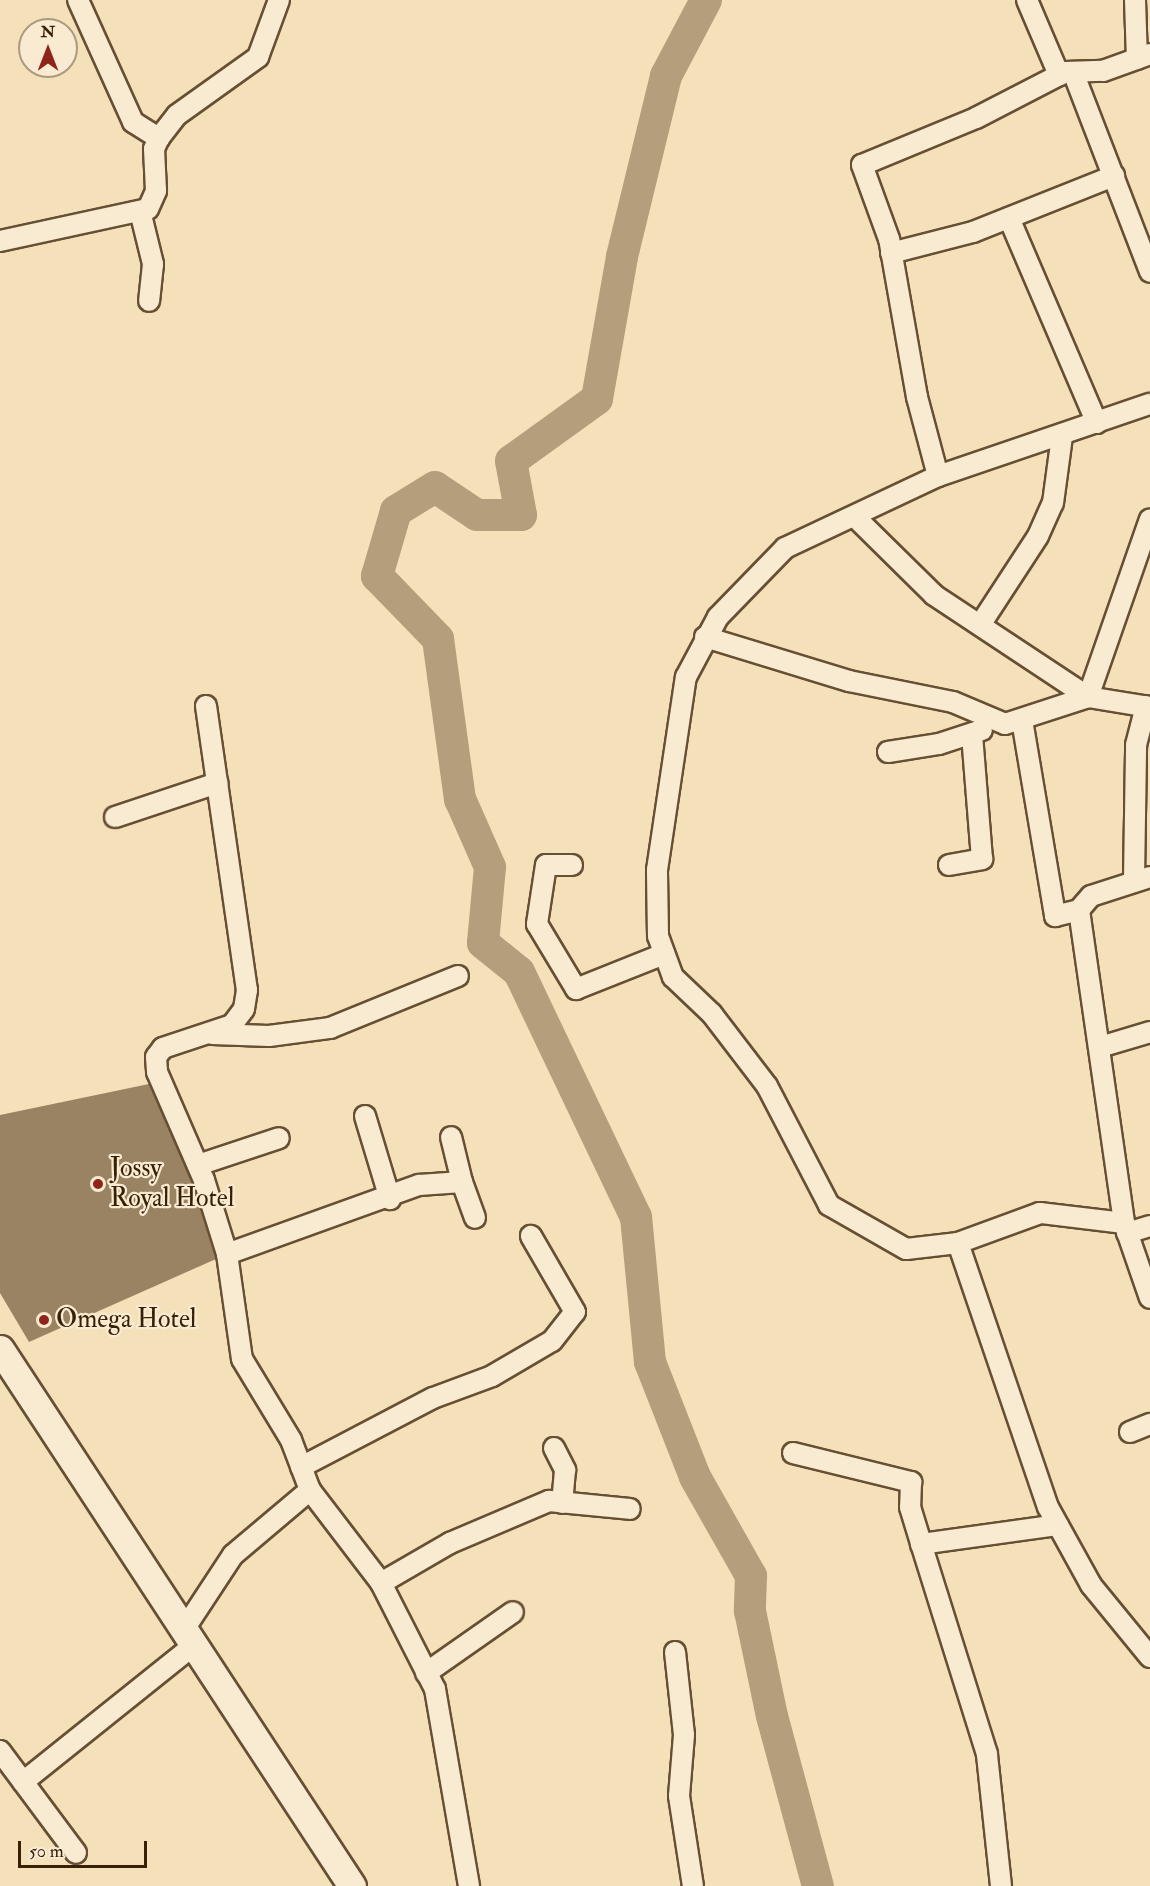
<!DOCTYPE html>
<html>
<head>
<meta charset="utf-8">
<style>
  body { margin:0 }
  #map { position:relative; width:1150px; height:1886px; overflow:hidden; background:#f4e0b9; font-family:"IM FELL Double Pica",serif }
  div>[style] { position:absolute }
  .river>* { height:32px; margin:-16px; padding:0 16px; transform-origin:16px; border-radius:16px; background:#b49e7c }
  .building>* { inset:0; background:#9a8363 }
  .roads { filter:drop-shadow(2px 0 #674f33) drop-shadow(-2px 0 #674f33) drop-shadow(0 2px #674f33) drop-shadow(0 -2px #674f33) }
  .street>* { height:20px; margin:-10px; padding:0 10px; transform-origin:10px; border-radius:10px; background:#f8ebd2 }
  .secondary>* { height:27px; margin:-13.5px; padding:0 13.5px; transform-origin:13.5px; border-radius:13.5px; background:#f8ebd2 }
  .dots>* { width:16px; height:16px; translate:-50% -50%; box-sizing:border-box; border:3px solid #f8ebd2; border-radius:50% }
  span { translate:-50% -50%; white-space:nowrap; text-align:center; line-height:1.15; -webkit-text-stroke:4.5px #f8ebd2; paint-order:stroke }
  .poi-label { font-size:26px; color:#381f06 }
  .left { translate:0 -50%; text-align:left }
  .north { position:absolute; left:18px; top:18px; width:60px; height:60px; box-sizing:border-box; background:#f8ebd2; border:2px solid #ab9980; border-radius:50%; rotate:0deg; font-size:16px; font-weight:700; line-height:24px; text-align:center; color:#381f06 }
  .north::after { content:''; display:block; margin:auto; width:21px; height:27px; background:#8f2418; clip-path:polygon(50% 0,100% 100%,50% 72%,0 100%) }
  .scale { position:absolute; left:18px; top:1841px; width:129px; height:27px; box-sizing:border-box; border:3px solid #381f06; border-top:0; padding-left:8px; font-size:18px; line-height:21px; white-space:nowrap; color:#381f06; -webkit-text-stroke:4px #f8ebd2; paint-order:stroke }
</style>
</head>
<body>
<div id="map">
  <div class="river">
    <div style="left:706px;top:0;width:86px;rotate:117.8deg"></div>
    <div style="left:666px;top:76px;width:186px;rotate:103.7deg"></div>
    <div style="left:622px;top:257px;width:144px;rotate:100deg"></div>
    <div style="left:597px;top:399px;width:106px;rotate:144.2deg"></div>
    <div style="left:511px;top:461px;width:55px;rotate:79.5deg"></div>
    <div style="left:521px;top:515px;width:44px;rotate:180deg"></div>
    <div style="left:477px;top:515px;width:50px;rotate:-146.3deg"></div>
    <div style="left:435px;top:487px;width:46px;rotate:148.4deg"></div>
    <div style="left:396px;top:511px;width:68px;rotate:106.3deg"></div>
    <div style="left:377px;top:576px;width:88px;rotate:45.9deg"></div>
    <div style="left:438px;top:639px;width:162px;rotate:82.2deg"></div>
    <div style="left:460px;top:799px;width:74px;rotate:66.2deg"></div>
    <div style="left:490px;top:867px;width:76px;rotate:95.3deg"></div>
    <div style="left:483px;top:943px;width:46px;rotate:38.9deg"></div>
    <div style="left:519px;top:972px;width:272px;rotate:64.5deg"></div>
    <div style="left:636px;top:1217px;width:146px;rotate:84.5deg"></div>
    <div style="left:650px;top:1362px;width:123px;rotate:68.6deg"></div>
    <div style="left:695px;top:1477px;width:114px;rotate:60.5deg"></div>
    <div style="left:751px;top:1576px;width:35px;rotate:92deg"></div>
    <div style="left:750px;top:1611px;width:107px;rotate:78.2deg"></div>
    <div style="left:772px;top:1716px;width:176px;rotate:74.9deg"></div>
  </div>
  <div class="building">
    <div style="clip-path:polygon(149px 1084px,193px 1184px,216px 1259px,29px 1342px,0 1293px,0 1115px)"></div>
  </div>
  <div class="roads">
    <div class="street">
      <div style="left:78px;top:0;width:134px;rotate:65.7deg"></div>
      <div style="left:133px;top:122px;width:31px;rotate:32deg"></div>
      <div style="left:1027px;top:0;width:82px;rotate:66.9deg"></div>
      <div style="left:1135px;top:0;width:59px;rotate:88.1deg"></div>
      <div style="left:1073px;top:72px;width:214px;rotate:68.9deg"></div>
      <div style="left:140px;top:211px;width:55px;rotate:76.2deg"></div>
      <div style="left:153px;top:264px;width:37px;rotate:96deg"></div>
      <div style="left:1009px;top:218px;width:223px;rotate:66.8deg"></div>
      <div style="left:0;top:241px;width:151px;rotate:-12.2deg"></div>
      <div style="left:148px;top:209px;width:20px;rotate:-66deg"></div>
      <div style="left:156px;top:191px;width:42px;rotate:-92.7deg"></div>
      <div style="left:154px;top:149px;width:12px;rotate:-66deg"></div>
      <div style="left:159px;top:138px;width:29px;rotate:-52deg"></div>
      <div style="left:177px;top:115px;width:100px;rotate:-35.6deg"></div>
      <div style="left:258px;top:57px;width:61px;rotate:-69.8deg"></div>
      <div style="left:891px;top:253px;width:85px;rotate:-14.4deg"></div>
      <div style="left:973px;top:232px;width:152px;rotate:-21.7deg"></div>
      <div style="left:938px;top:476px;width:82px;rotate:-104.9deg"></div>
      <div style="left:917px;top:397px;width:160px;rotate:-100deg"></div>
      <div style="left:889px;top:239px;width:79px;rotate:-110deg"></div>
      <div style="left:862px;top:165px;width:123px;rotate:-22.4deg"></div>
      <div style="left:976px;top:118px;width:100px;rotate:-27.3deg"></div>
      <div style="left:1065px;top:72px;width:38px;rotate:-2deg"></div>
      <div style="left:1103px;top:71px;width:50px;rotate:-19.9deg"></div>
      <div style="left:856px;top:518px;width:110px;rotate:44.6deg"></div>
      <div style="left:934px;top:595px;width:185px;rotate:33.5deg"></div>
      <div style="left:1088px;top:697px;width:188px;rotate:-70.8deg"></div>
      <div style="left:980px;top:625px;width:106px;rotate:-56.9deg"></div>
      <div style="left:1038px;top:536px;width:36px;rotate:-66deg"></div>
      <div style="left:1053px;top:503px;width:68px;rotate:-82.3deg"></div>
      <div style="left:705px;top:637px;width:151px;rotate:17deg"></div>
      <div style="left:849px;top:681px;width:106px;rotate:11.4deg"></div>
      <div style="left:953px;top:702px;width:56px;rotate:22.9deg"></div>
      <div style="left:1005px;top:724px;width:87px;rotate:-18deg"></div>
      <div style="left:1088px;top:697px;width:63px;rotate:9.2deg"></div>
      <div style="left:206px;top:706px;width:287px;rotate:81.8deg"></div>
      <div style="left:247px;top:990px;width:19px;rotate:99deg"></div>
      <div style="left:244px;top:1009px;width:20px;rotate:127deg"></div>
      <div style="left:232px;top:1025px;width:73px;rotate:161.6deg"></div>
      <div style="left:163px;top:1048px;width:11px;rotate:128deg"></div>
      <div style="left:156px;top:1057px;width:15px;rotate:86deg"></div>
      <div style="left:157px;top:1072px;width:118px;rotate:66.5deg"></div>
      <div style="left:204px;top:1180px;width:77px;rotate:72.7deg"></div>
      <div style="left:227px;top:1254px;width:106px;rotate:81.9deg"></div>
      <div style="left:242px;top:1359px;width:95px;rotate:58.8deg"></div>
      <div style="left:291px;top:1440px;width:53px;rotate:69.2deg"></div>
      <div style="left:310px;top:1490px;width:117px;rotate:52.6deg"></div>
      <div style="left:381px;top:1583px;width:119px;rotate:63deg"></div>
      <div style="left:435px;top:1689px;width:200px;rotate:80.2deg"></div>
      <div style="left:1022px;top:720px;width:199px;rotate:80.4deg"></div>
      <div style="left:1055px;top:916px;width:25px;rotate:-14deg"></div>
      <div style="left:888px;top:752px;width:52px;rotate:-8.9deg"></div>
      <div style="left:939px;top:744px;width:45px;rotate:-18deg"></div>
      <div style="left:115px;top:817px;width:108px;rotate:-18.4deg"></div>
      <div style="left:572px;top:865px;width:26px;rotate:180deg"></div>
      <div style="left:546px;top:865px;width:60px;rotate:98.7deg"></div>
      <div style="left:537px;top:924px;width:76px;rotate:59deg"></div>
      <div style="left:576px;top:989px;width:95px;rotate:-21.7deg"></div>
      <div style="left:949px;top:865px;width:34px;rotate:-10deg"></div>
      <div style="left:982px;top:859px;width:123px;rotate:-94.6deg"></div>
      <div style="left:1150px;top:877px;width:62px;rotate:162.1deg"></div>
      <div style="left:1091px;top:896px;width:18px;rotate:131deg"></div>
      <div style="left:1079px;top:910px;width:316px;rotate:81.8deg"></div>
      <div style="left:1124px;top:1223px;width:79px;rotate:70.9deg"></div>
      <div style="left:1134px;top:879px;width:134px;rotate:-89.1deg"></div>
      <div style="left:1136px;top:745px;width:40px;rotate:-75.6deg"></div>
      <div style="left:212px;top:1034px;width:57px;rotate:2deg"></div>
      <div style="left:269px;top:1036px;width:62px;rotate:-7.5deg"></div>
      <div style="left:330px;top:1028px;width:138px;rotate:-22.1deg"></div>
      <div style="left:1100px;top:1047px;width:52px;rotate:-16.7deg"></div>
      <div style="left:365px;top:1116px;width:87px;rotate:73.2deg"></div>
      <div style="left:198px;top:1165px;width:85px;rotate:-18.4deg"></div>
      <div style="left:462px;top:1182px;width:38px;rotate:70deg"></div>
      <div style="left:1124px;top:1223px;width:85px;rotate:-173.2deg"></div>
      <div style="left:1040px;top:1213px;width:87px;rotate:159.9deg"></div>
      <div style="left:958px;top:1243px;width:52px;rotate:173.4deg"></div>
      <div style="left:906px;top:1249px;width:89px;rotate:-150.3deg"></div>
      <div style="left:829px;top:1205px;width:134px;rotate:-117.5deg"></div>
      <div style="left:767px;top:1086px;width:91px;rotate:-127.4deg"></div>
      <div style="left:712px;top:1014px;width:54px;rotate:-136.5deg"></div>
      <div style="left:673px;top:977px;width:44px;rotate:-110.1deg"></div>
      <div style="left:658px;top:936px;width:66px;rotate:-90.9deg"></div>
      <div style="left:657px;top:870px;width:195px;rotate:-81.5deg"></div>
      <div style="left:686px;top:677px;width:68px;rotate:-61.9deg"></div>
      <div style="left:718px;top:617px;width:96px;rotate:-45.8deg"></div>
      <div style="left:785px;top:548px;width:169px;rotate:-25.2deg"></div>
      <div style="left:938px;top:476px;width:224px;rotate:-18.8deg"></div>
      <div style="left:1127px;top:1233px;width:24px;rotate:-17deg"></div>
      <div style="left:958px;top:1243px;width:279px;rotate:71.2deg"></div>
      <div style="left:1048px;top:1507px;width:89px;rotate:61.1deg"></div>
      <div style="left:1091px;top:1585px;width:93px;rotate:50.7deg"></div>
      <div style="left:227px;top:1254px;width:204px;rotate:-19.8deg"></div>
      <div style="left:419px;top:1185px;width:43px;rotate:-4deg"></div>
      <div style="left:462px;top:1182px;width:46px;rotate:-103.7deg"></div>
      <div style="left:1130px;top:1432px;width:22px;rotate:-22deg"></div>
      <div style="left:554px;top:1448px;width:25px;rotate:63deg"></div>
      <div style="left:565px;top:1470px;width:33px;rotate:95deg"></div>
      <div style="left:793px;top:1453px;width:122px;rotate:13.8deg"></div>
      <div style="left:911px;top:1482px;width:25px;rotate:92deg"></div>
      <div style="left:910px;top:1507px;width:39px;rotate:73deg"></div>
      <div style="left:301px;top:1467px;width:149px;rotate:-27.6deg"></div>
      <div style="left:433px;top:1398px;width:63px;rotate:-20.4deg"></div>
      <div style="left:492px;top:1376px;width:69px;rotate:-30.3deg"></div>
      <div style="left:552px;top:1341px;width:37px;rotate:-52deg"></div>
      <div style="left:575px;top:1312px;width:88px;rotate:-120.1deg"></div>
      <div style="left:381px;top:1583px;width:80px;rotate:-30.1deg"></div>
      <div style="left:450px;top:1543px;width:108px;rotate:-23deg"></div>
      <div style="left:549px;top:1501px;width:81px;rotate:5.6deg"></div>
      <div style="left:183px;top:1631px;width:91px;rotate:-56.7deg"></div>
      <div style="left:233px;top:1555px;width:101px;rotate:-40.2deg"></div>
      <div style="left:675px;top:1652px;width:83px;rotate:83.8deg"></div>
      <div style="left:684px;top:1735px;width:61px;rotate:94.7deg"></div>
      <div style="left:679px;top:1796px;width:91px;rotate:81.2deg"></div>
      <div style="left:426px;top:1673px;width:106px;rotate:-35deg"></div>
      <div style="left:0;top:1751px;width:127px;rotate:53.3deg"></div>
      <div style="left:23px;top:1782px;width:218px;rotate:-38.7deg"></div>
      <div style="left:1001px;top:1886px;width:133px;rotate:-96.1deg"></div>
      <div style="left:987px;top:1754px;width:220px;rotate:-107.4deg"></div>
      <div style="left:921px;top:1544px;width:138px;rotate:-7.9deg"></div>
    </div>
    <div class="secondary">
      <div style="left:0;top:1349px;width:642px;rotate:56.76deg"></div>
    </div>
  </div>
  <div class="dots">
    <div style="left:98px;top:1184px;background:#8f2418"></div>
    <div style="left:44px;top:1320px;background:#8f2418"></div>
  </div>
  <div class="poi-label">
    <span class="left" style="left:110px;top:1184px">Jossy<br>Royal Hotel</span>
    <span class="left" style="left:56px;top:1320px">Omega Hotel</span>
  </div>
  <div class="north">N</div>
  <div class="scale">50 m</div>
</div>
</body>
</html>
